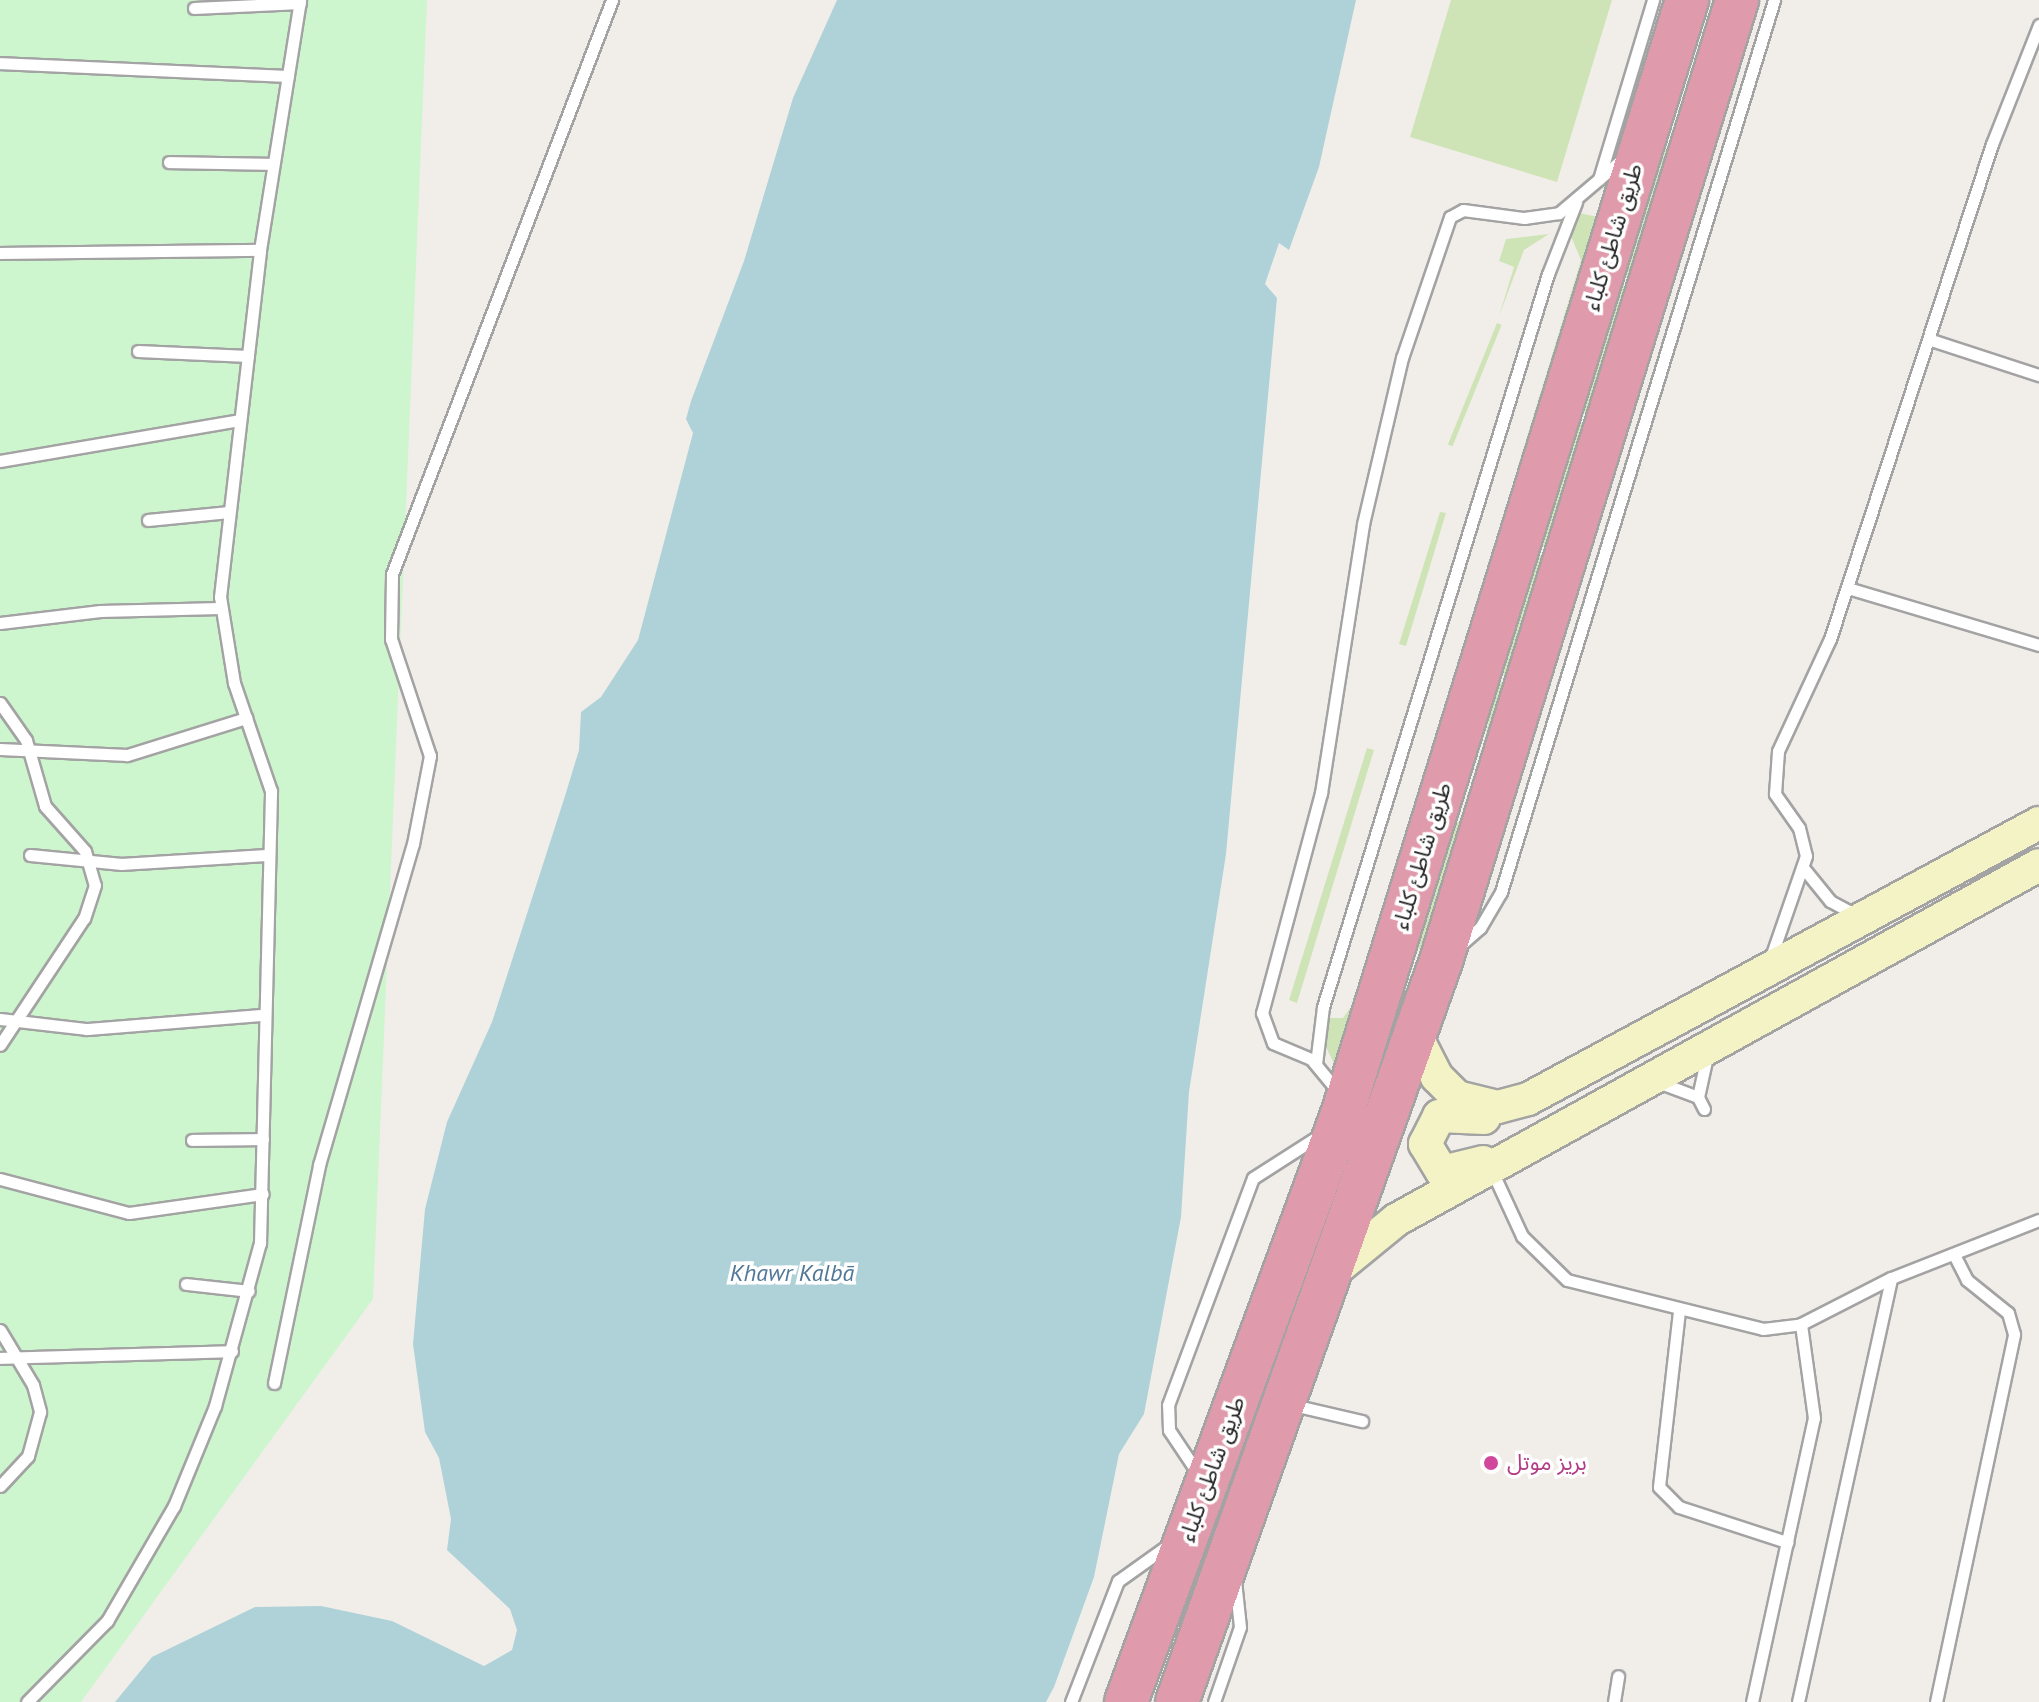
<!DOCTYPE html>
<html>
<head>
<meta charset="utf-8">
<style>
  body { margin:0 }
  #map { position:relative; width:2039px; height:1702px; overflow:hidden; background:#f1eeea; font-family:"PT Sans","Noto Sans Arabic",sans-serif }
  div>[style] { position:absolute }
  .grass>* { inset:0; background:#cfe4b6; transform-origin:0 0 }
  .park>* { inset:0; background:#cdf5ce }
  .water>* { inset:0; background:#afd2d9 }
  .roads { filter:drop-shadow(2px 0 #a3a3a3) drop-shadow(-2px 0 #a3a3a3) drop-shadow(0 2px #a3a3a3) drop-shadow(0 -2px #a3a3a3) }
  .lane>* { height:11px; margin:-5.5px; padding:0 5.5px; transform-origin:5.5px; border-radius:5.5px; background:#fff }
  .secondary>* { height:32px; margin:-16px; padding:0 16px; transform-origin:16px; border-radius:16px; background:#f4f3c5 }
  .highway>* { height:42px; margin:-21px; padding:0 21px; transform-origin:21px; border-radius:21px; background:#df9bab }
  .dots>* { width:22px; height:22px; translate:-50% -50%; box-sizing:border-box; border:4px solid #fff; border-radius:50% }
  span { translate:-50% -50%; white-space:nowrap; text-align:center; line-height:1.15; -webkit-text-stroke:7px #fff; paint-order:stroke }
  .street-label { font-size:22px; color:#222 }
  .hotel-label { font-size:22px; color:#b23c85 }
  .left { translate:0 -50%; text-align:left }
  .water-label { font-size:24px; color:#517899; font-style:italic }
</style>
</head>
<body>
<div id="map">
  <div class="grass">
    <div style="clip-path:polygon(1451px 0,1612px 0,1557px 182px,1410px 137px)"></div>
    <div style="left:1662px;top:147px;width:10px;height:135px;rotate:17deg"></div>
    <div style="clip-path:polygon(1579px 213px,1598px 217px,1524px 467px,1518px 466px,1581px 260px,1570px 234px)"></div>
    <div style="clip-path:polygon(1549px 234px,1524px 250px,1499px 316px,1514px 267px,1499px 261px,1506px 239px)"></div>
    <div style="left:1620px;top:284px;width:9px;height:133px;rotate:18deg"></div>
    <div style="left:1497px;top:323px;width:5px;height:131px;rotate:22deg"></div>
    <div style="left:1578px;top:422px;width:9px;height:129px;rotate:18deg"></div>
    <div style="clip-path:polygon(1440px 512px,1446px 513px,1406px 646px,1399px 644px)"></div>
    <div style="left:1537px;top:554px;width:9px;height:125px;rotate:18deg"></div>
    <div style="left:1498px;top:681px;width:9px;height:132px;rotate:13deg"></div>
    <div style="clip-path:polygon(1367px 748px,1374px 750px,1297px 1003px,1289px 1000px)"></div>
    <div style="left:1455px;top:821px;width:9px;height:133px;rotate:18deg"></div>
    <div style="clip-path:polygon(1350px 1008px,1356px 1011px,1337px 1070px,1326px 1047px,1328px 1018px,1343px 1018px)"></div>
  </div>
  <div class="park">
    <div style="clip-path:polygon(0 0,427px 0,373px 1299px,81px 1702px,0 1702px)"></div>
  </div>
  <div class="water">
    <div style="clip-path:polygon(837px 0,1356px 0,1319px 167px,1289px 250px,1279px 243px,1265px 284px,1277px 298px,1226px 854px,1189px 1092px,1181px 1217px,1144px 1414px,1119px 1454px,1094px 1577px,1054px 1687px,1046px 1702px,115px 1702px,152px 1657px,255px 1607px,321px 1606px,392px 1621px,484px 1666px,512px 1650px,517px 1630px,510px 1609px,447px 1550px,451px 1519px,439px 1458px,425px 1432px,413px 1344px,425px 1209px,447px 1122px,492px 1022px,565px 796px,579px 750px,581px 712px,601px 697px,638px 640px,693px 433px,686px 419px,691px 401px,744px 261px,793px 98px)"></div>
  </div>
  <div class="roads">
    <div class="lane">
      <div style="left:194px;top:8px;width:106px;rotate:-2.7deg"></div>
      <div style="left:0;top:63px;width:288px;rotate:2.6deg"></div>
      <div style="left:169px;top:162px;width:103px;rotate:1.1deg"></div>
      <div style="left:1599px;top:179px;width:187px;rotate:-73.2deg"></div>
      <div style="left:0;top:253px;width:260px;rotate:-0.7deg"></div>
      <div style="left:1931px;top:340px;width:114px;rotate:18deg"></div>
      <div style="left:138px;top:351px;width:110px;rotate:2.6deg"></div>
      <div style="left:0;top:461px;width:243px;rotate:-9.7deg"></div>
      <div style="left:148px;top:520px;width:81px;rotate:-5.6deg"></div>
      <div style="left:1848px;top:588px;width:199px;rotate:16.6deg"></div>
      <div style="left:0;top:623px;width:101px;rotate:-6.8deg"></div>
      <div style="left:100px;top:611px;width:120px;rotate:-1.4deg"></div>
      <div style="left:0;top:703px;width:45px;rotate:54.9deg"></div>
      <div style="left:26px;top:740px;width:69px;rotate:73.9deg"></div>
      <div style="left:45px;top:806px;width:60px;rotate:48.4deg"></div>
      <div style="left:85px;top:851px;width:35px;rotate:74deg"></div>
      <div style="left:95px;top:885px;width:35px;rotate:108deg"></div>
      <div style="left:84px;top:918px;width:152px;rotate:123.5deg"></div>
      <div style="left:0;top:749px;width:127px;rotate:2.7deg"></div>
      <div style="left:127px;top:755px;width:125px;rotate:-17.3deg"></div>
      <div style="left:30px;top:855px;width:92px;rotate:5.6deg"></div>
      <div style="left:122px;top:864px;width:143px;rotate:-3.6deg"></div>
      <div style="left:1805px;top:870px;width:40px;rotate:51deg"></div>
      <div style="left:1830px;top:901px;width:32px;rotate:28deg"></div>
      <div style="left:1459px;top:946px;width:28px;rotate:-41deg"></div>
      <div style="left:1480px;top:928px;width:42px;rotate:-59.7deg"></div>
      <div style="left:1501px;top:892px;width:933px;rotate:-72.98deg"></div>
      <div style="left:1771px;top:957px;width:107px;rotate:-70.9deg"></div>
      <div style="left:1806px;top:856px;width:29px;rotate:-104deg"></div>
      <div style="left:1799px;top:828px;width:42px;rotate:-125.2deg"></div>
      <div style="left:1775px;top:794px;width:43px;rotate:-86deg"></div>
      <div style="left:1778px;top:751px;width:123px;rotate:-65.1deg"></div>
      <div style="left:1830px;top:639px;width:521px;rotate:-71.88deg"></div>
      <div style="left:1992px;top:144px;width:128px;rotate:-68.4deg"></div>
      <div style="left:0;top:1019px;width:88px;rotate:6.6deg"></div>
      <div style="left:87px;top:1029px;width:175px;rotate:-4.6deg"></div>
      <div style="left:1316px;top:1064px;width:57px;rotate:-83deg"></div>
      <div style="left:1323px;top:1007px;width:767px;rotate:-72.94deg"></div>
      <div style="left:1548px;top:274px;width:77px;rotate:-68.7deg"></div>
      <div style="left:1658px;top:1082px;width:43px;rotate:20.6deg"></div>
      <div style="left:1340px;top:1094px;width:45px;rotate:-129.6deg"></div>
      <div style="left:1311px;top:1059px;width:41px;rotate:-157.2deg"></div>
      <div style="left:1273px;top:1043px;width:32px;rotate:-110deg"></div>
      <div style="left:1262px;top:1013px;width:228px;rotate:-75deg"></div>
      <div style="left:1321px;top:793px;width:272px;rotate:-81.1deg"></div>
      <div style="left:1363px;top:524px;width:171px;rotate:-76.8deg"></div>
      <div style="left:1402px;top:358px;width:149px;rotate:-71.2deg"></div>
      <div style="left:1450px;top:217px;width:15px;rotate:-28deg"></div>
      <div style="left:1463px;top:210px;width:62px;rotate:7.5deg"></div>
      <div style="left:1524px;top:218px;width:35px;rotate:-8deg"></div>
      <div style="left:1559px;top:213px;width:87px;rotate:-40.3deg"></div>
      <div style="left:1704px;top:1109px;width:13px;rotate:-117deg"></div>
      <div style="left:1698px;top:1097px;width:42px;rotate:-77.6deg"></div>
      <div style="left:192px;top:1140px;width:71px;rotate:-0.8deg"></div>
      <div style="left:1492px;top:1171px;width:72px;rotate:65.2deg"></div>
      <div style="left:1522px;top:1236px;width:63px;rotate:44.4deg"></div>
      <div style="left:1567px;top:1280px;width:202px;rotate:14deg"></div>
      <div style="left:1763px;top:1329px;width:38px;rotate:-7deg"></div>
      <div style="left:1801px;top:1324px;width:101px;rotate:-27.1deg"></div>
      <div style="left:1891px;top:1278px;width:159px;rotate:-21.4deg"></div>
      <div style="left:0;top:1179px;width:133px;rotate:14.8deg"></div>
      <div style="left:129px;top:1213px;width:135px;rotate:-8.1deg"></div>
      <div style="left:186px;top:1284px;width:63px;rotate:6.3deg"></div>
      <div style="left:1679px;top:1311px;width:177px;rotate:96.5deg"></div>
      <div style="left:1659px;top:1487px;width:28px;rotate:45deg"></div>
      <div style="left:1679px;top:1507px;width:114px;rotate:18deg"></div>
      <div style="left:0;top:1330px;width:64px;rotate:59deg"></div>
      <div style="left:33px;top:1385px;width:28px;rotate:75deg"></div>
      <div style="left:40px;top:1412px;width:46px;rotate:105.3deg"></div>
      <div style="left:28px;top:1456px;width:41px;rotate:133deg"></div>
      <div style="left:0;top:1358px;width:232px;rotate:-1.7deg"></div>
      <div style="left:274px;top:1383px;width:223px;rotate:-78.3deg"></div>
      <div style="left:319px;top:1165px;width:334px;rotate:-73.7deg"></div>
      <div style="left:413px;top:844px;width:90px;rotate:-79.1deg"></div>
      <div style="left:430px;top:756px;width:123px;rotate:-108.4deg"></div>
      <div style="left:391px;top:639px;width:65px;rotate:-89.1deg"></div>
      <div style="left:392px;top:574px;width:615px;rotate:-69.03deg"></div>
      <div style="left:1293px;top:1405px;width:71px;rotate:13.1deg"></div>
      <div style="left:1199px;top:1475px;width:54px;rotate:-123.7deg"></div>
      <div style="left:1169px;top:1430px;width:25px;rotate:-92deg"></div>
      <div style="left:1168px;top:1405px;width:242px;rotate:-69.5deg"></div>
      <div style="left:1253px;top:1178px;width:80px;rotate:-32.7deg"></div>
      <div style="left:27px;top:1702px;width:114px;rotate:-45.4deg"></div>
      <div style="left:107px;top:1621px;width:133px;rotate:-59.8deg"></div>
      <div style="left:174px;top:1506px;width:108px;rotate:-67.7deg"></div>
      <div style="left:215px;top:1406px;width:169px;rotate:-74.6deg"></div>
      <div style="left:260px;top:1243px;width:452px;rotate:-88.6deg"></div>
      <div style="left:271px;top:791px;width:114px;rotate:-108.9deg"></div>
      <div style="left:234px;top:683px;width:87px;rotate:-99.2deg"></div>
      <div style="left:220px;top:597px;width:349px;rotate:-83.4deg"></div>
      <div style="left:260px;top:250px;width:253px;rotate:-80.9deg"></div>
      <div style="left:1071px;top:1702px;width:130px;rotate:-68.8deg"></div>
      <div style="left:1118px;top:1581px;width:65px;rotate:-35.6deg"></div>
      <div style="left:1214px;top:1702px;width:79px;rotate:-70.9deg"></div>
      <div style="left:1240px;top:1627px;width:47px;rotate:-96.1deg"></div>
      <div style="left:1614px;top:1702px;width:26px;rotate:-81deg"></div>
      <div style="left:1752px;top:1702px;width:291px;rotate:-77.7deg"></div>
      <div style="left:1814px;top:1418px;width:95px;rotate:-97.9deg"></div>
      <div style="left:1798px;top:1702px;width:434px;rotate:-77.6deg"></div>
      <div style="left:1936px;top:1702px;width:376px;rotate:-78deg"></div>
      <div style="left:2014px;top:1334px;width:22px;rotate:-106deg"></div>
      <div style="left:2008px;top:1313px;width:53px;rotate:-141.2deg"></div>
      <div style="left:1967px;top:1280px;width:29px;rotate:-117deg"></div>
    </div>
    <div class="secondary">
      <div style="left:1416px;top:1036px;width:46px;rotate:62.9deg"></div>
      <div style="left:1437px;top:1077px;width:28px;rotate:45deg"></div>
      <div style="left:1457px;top:1097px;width:42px;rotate:13.7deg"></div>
      <div style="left:1498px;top:1107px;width:31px;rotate:-15deg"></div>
      <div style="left:1528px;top:1099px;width:581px;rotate:-28.37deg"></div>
      <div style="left:1483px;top:1162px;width:42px;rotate:166.3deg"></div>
      <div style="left:1442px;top:1172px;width:33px;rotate:-121deg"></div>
      <div style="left:1425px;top:1144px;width:31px;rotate:-63deg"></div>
      <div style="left:1439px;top:1116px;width:45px;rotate:2.5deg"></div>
      <div style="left:1335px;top:1270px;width:79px;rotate:-39.3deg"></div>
      <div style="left:1396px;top:1220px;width:734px;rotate:-28.9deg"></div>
    </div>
    <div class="highway">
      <div style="left:1126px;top:1702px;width:629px;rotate:-69.81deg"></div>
      <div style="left:1343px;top:1112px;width:1164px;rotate:-72.81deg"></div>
      <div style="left:1177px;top:1702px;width:790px;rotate:-70.39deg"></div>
      <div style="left:1442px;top:958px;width:1002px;rotate:-72.88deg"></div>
    </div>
  </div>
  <div class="dots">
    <div style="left:1491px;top:1463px;background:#d1479c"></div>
  </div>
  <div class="street-label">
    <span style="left:1613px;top:237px;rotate:-73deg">طريق شاطئ كلباء</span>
    <span style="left:1422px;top:856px;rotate:-73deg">طريق شاطئ كلباء</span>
    <span style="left:1212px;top:1469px;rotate:-70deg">طريق شاطئ كلباء</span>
  </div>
  <div class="hotel-label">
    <span class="left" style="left:1507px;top:1463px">بريز موتل</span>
  </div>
  <div class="water-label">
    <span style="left:792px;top:1273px">Khawr Kalbā</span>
  </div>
</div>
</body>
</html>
